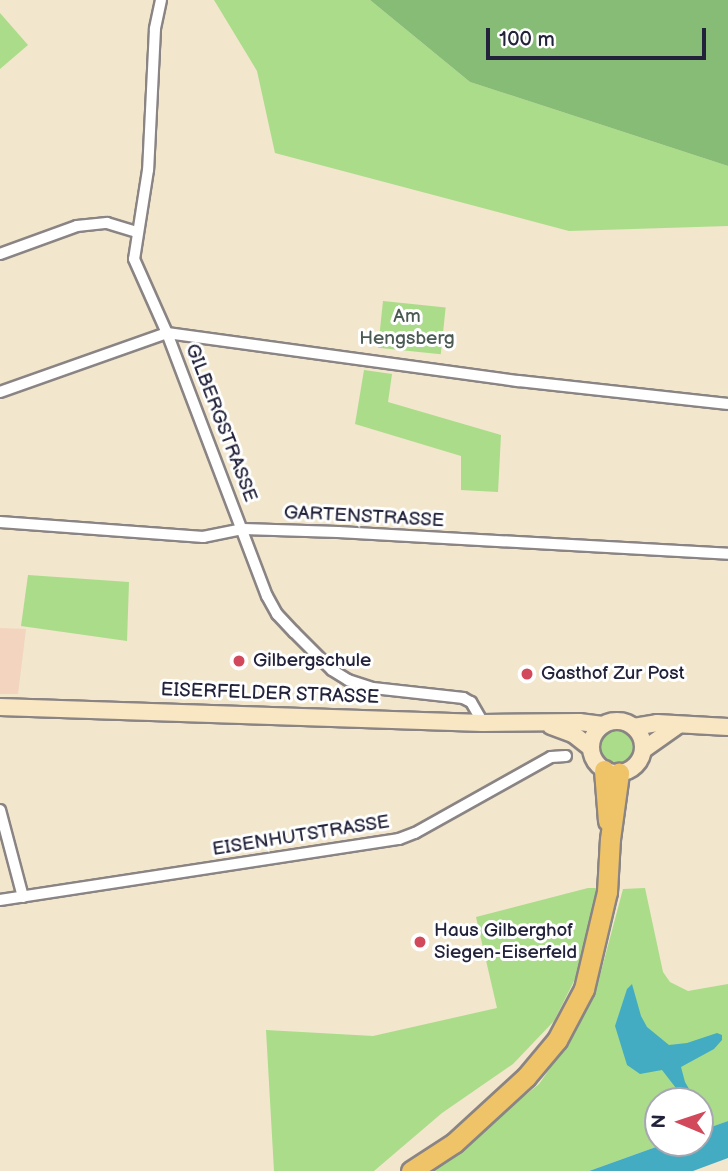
<!DOCTYPE html>
<html>
<head>
<meta charset="utf-8">
<style>
  body { margin:0 }
  #map { position:relative; width:728px; height:1171px; overflow:hidden; background:#f2e6cc; font-family:"Balsamiq Sans",sans-serif }
  div>[style] { position:absolute }
  .built>* { inset:0; background:#f3d4bf }
  .green>* { inset:0; background:#aadc8a; transform-origin:0 0 }
  .round { border-radius:50% }
  .forest>* { inset:0; background:#87bc76 }
  .water>* { inset:0; background:#43acc3 }
  .roads { filter:drop-shadow(2px 0 #8a8484) drop-shadow(-2px 0 #8a8484) drop-shadow(0 2px #8a8484) drop-shadow(0 -2px #8a8484) }
  .minor>* { height:10px; margin:-5px; padding:0 5px; transform-origin:5px; border-radius:5px; background:#fff }
  .secondary>* { height:16px; margin:-8px; padding:0 8px; transform-origin:8px; border-radius:8px; background:#f9e7c3 }
  .secondary>.ring { margin:-8px; padding:0; box-sizing:content-box; background:none; border:16px solid #f9e7c3; border-radius:50% }
  .trunk>* { height:19px; margin:-9.5px; padding:0 9.5px; transform-origin:9.5px; border-radius:9.5px; background:#efc469 }
  .dots>* { width:19px; height:19px; translate:-50% -50%; box-sizing:border-box; border:4px solid #fff; border-radius:50% }
  span { translate:-50% -50%; white-space:nowrap; text-align:center; line-height:1.15; -webkit-text-stroke:6px #fff; paint-order:stroke }
  .park-label { font-size:19px; color:#4b5a53 }
  .street-label { font-size:19px; color:#22223b }
  .poi-label { font-size:19px; color:#22223b }
  .left { translate:0 -50%; text-align:left }
  .north { position:absolute; left:644px; top:1087px; width:70px; height:70px; box-sizing:border-box; background:#fff; border:2px solid #a7a7b1; border-radius:50%; rotate:272deg; font-size:19px; font-weight:700; line-height:28px; text-align:center; color:#22223b }
  .north::after { content:''; display:block; margin:auto; width:24px; height:32px; background:#d1495b; clip-path:polygon(50% 0,100% 100%,50% 72%,0 100%) }
  .scale { position:absolute; left:486px; top:28px; width:220px; height:32px; box-sizing:border-box; border:4px solid #22223b; border-top:0; padding-left:9px; font-size:21px; line-height:24px; white-space:nowrap; color:#22223b; -webkit-text-stroke:5px #fff; paint-order:stroke }
</style>
</head>
<body>
<div id="map">
  <div class="built">
    <div style="clip-path:polygon(0 628px,26px 629px,18px 694px,0 694px)"></div>
  </div>
  <div class="green">
    <div style="clip-path:polygon(214px 0,370px 0,470px 82px,728px 166px,728px 226px,569px 231px,275px 153px,257px 71px)"></div>
    <div style="clip-path:polygon(0 13px,28px 45px,0 69px)"></div>
    <div style="left:383px;top:301px;width:63px;height:47px;rotate:6deg"></div>
    <div style="clip-path:polygon(364px 370px,392px 374px,388px 402px,501px 435px,498px 492px,461px 490px,461px 456px,355px 424px)"></div>
    <div style="clip-path:polygon(28px 575px,129px 582px,127px 641px,21px 626px)"></div>
    <div class="round" style="left:592px;top:720px;width:52px;height:52px"></div>
    <div style="clip-path:polygon(588px 888px,598px 888px,594px 925px,576px 977px,554px 1021px,513px 1064px,442px 1113px,374px 1171px,274px 1171px,266px 1030px,373px 1036px,497px 1008px,476px 917px)"></div>
    <div style="clip-path:polygon(645px 888px,663px 972px,670px 982px,688px 991px,728px 984px,728px 1121px,700px 1131px,700px 1101px,658px 1101px,658px 1143px,667px 1143px,589px 1171px,432px 1171px,539px 1084px,569px 1041px,595px 994px,623px 889px)"></div>
  </div>
  <div class="forest">
    <div style="clip-path:polygon(370px 0,728px 0,728px 166px,470px 82px)"></div>
  </div>
  <div class="water">
    <div style="clip-path:polygon(632px 984px,641px 1016px,647px 1027px,669px 1045px,687px 1043px,717px 1033px,722px 1035px,722px 1040px,714px 1049px,681px 1067px,685px 1082px,696px 1101px,686px 1101px,662px 1070px,640px 1074px,627px 1065px,615px 1026px,627px 989px)"></div>
    <div style="clip-path:polygon(700px 1106px,711px 1127px,728px 1121px,728px 1158px,693px 1171px,589px 1171px,667px 1143px,700px 1143px)"></div>
  </div>
  <div class="roads">
    <div class="minor">
      <div style="left:161px;top:0;width:30px;rotate:102deg"></div>
      <div style="left:155px;top:29px;width:141px;rotate:92.8deg"></div>
      <div style="left:148px;top:170px;width:90px;rotate:98.9deg"></div>
      <div style="left:134px;top:259px;width:81px;rotate:66deg"></div>
      <div style="left:167px;top:333px;width:281px;rotate:69.2deg"></div>
      <div style="left:267px;top:596px;width:21px;rotate:61deg"></div>
      <div style="left:277px;top:614px;width:25px;rotate:47deg"></div>
      <div style="left:294px;top:632px;width:54px;rotate:45deg"></div>
      <div style="left:332px;top:670px;width:19px;rotate:32deg"></div>
      <div style="left:348px;top:680px;width:26px;rotate:18deg"></div>
      <div style="left:373px;top:688px;width:91px;rotate:6.3deg"></div>
      <div style="left:463px;top:698px;width:9px;rotate:27deg"></div>
      <div style="left:471px;top:702px;width:24px;rotate:60deg"></div>
      <div style="left:0;top:254px;width:82px;rotate:-20deg"></div>
      <div style="left:77px;top:226px;width:30px;rotate:-6deg"></div>
      <div style="left:107px;top:223px;width:31px;rotate:17deg"></div>
      <div style="left:0;top:392px;width:177px;rotate:-19.5deg"></div>
      <div style="left:167px;top:333px;width:355px;rotate:7.8deg"></div>
      <div style="left:519px;top:381px;width:210px;rotate:6.3deg"></div>
      <div style="left:0;top:522px;width:204px;rotate:4.2deg"></div>
      <div style="left:203px;top:537px;width:41px;rotate:-11.3deg"></div>
      <div style="left:243px;top:529px;width:95px;rotate:1.8deg"></div>
      <div style="left:338px;top:532px;width:391px;rotate:3.2deg"></div>
      <div style="left:0;top:810px;width:90px;rotate:75.2deg"></div>
      <div style="left:0;top:900px;width:404px;rotate:-8.7deg"></div>
      <div style="left:399px;top:839px;width:17px;rotate:-21deg"></div>
      <div style="left:415px;top:833px;width:156px;rotate:-29.2deg"></div>
      <div style="left:551px;top:757px;width:15px;rotate:-4deg"></div>
    </div>
    <div class="secondary">
      <div style="left:0;top:707px;width:483px;rotate:1.9deg"></div>
      <div style="left:483px;top:723px;width:96px;rotate:-0.6deg"></div>
      <div style="left:579px;top:722px;width:24px;rotate:7deg"></div>
      <div class="ring" style="left:591px;top:721px;width:36px;height:36px"></div>
      <div style="left:551px;top:726px;width:23px;rotate:20deg"></div>
      <div style="left:573px;top:734px;width:23px;rotate:38deg"></div>
      <div style="left:634px;top:727px;width:23px;rotate:-10deg"></div>
      <div style="left:657px;top:723px;width:71px;rotate:3.2deg"></div>
      <div style="left:643px;top:750px;width:42px;rotate:-35.2deg"></div>
    </div>
    <div class="trunk">
      <div style="left:604px;top:770px;width:51px;rotate:85.5deg"></div>
      <div style="left:411px;top:1171px;width:51px;rotate:-33.1deg"></div>
      <div style="left:454px;top:1143px;width:98px;rotate:-42.5deg"></div>
      <div style="left:526px;top:1077px;width:48px;rotate:-50deg"></div>
      <div style="left:557px;top:1040px;width:58px;rotate:-62.1deg"></div>
      <div style="left:584px;top:989px;width:100px;rotate:-76.7deg"></div>
      <div style="left:607px;top:892px;width:53px;rotate:-86.8deg"></div>
      <div style="left:610px;top:839px;width:67px;rotate:-82.2deg"></div>
    </div>
  </div>
  <div class="dots">
    <div style="left:239px;top:661px;background:#d1495b"></div>
    <div style="left:527px;top:674px;background:#d1495b"></div>
    <div style="left:420px;top:942px;background:#d1495b"></div>
  </div>
  <div class="park-label">
    <span style="left:407px;top:328px">Am<br>Hengsberg</span>
  </div>
  <div class="street-label">
    <span style="left:221px;top:423px;rotate:69deg">GILBERGSTRASSE</span>
    <span style="left:364px;top:517px;rotate:3deg">GARTENSTRASSE</span>
    <span style="left:270px;top:694px;rotate:2deg">EISERFELDER STRASSE</span>
    <span style="left:301px;top:836px;rotate:-9deg">EISENHUTSTRASSE</span>
  </div>
  <div class="poi-label">
    <span class="left" style="left:253px;top:661px">Gilbergschule</span>
    <span class="left" style="left:541px;top:674px">Gasthof Zur Post</span>
    <span class="left" style="left:434px;top:942px">Haus Gilberghof<br>Siegen-Eiserfeld</span>
  </div>
  <div class="north">N</div>
  <div class="scale">100 m</div>
</div>
</body>
</html>
